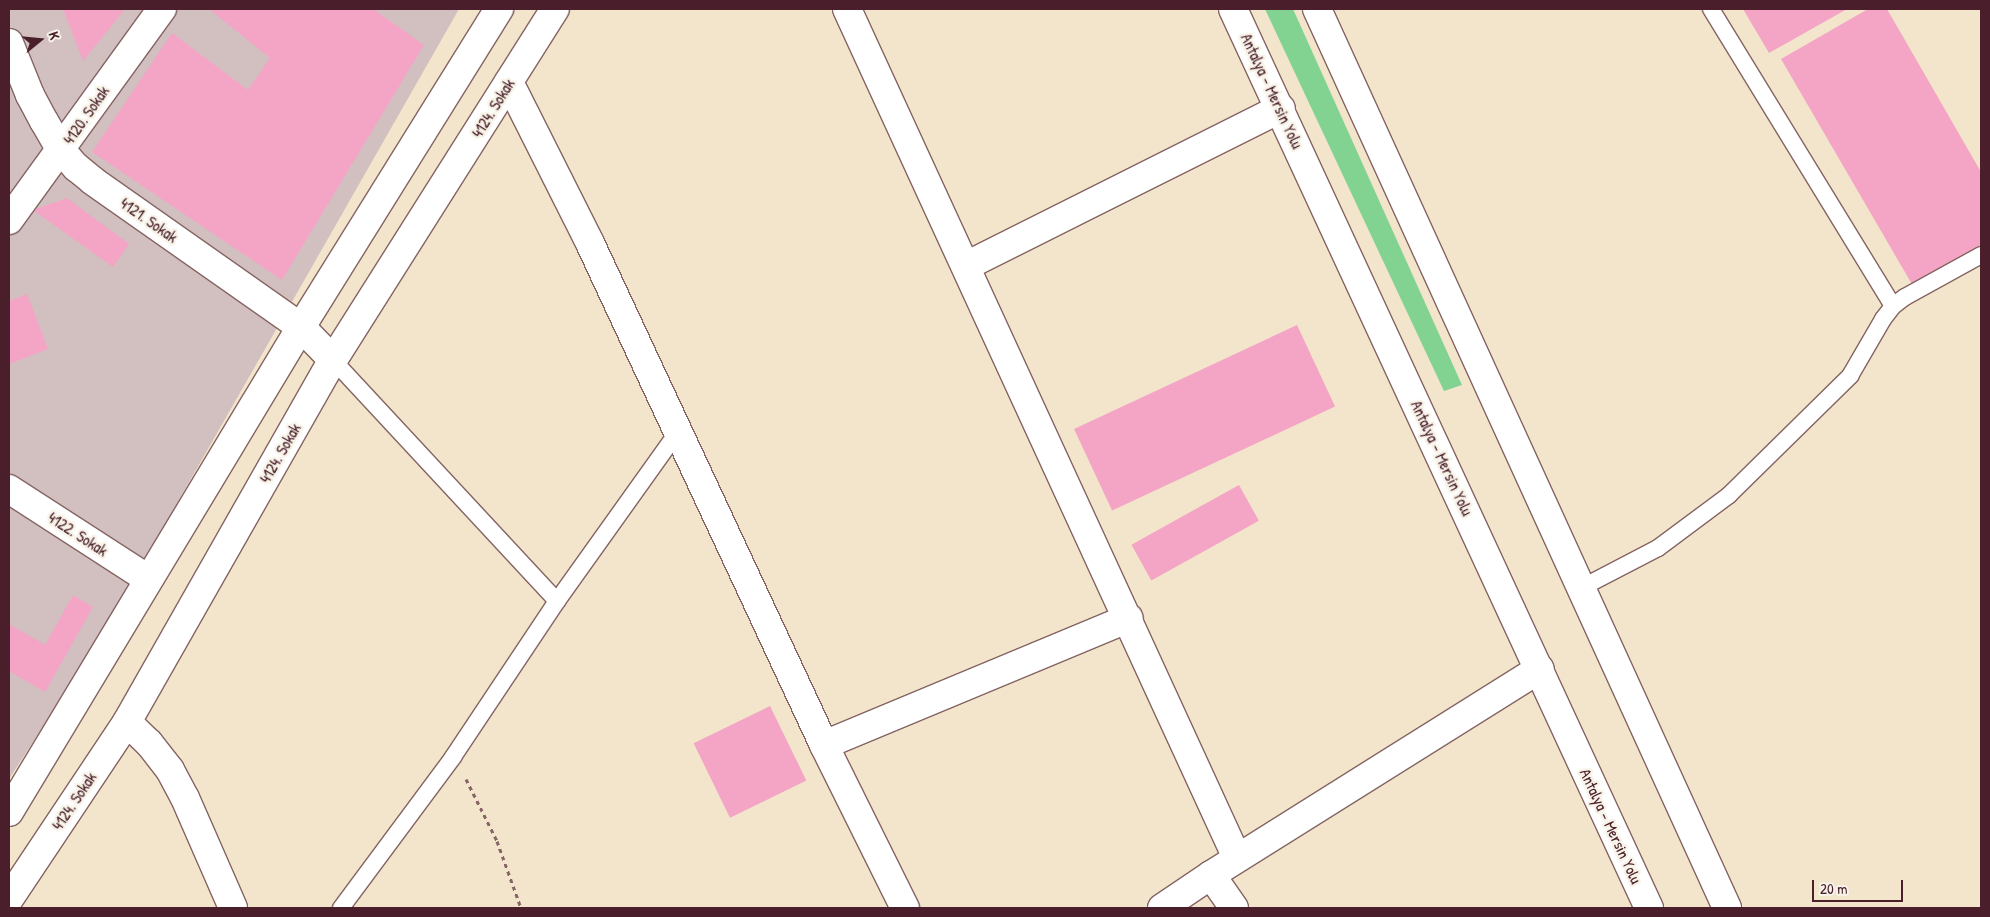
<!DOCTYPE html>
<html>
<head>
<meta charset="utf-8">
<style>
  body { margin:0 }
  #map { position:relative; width:1990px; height:917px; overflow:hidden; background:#f2e5cb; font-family:"Patrick Hand",sans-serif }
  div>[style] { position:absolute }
  .industrial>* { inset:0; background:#d2bfc0 }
  .green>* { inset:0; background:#82d292 }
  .building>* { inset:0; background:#f4a5c5; transform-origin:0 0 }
  .path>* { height:3px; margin-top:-1.5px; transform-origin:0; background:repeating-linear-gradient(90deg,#856463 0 4px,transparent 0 8px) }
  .roads { filter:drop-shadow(1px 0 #856463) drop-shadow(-1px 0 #856463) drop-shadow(0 1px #856463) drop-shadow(0 -1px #856463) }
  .lane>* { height:16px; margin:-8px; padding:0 8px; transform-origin:8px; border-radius:8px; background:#fff }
  .street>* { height:28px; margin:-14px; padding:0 14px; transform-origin:14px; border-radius:14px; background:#fff }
  .secondary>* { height:28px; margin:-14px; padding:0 14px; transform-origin:14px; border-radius:14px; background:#fff }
  .highway>* { height:28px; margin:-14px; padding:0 14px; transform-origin:14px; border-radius:14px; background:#fff }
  span { translate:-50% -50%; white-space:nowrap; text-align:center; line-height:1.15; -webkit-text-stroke:5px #f7f3e8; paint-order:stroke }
  .street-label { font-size:16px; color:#4a1f2b }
  .frame { position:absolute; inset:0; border:10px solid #4a1f2b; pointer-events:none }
  .north { position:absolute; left:15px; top:15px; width:50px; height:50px; -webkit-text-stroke:4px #f7f3e8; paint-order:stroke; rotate:73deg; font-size:14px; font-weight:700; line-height:20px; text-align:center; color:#4a1f2b }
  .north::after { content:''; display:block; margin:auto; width:18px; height:22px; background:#4a1f2b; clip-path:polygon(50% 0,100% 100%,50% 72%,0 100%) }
  .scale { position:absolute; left:1812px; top:880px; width:91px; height:22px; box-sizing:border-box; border:2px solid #4a1f2b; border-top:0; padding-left:6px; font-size:15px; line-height:18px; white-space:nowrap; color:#4a1f2b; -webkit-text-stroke:4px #f7f3e8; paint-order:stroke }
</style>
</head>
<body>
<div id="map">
  <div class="industrial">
    <div style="clip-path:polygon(9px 9px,459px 9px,99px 640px,9px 779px)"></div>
  </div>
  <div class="green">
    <div style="clip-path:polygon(1265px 9px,1293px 9px,1462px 385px,1444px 391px)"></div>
  </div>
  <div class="building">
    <div style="clip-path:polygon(63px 9px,125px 9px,83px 61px)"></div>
    <div style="clip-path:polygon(209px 9px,373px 9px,424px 45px,282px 280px,92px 152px,172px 33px,248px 90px,270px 58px)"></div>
    <div style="clip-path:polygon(1743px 9px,1847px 9px,1769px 53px)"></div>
    <div style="clip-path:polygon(1868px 9px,1887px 9px,1981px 172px,1981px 246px,1913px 286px,1781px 59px)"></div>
    <div style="clip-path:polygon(67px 198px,129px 244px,113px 267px,33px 210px)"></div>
    <div style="clip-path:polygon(27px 294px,48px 349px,9px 364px,9px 301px)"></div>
    <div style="left:1297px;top:325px;width:90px;height:246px;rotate:65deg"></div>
    <div style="left:1239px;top:485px;width:41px;height:123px;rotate:61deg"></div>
    <div style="clip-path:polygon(73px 595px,93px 607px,45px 692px,9px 671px,9px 624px,45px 645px)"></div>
    <div style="left:770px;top:706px;width:83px;height:85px;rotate:64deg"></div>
  </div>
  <div class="path">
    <div style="left:466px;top:779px;width:69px;rotate:63.4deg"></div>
    <div style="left:497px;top:841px;width:71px;rotate:70.3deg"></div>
  </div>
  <div class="roads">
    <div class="lane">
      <div style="left:1711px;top:9px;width:348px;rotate:58.5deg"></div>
      <div style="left:333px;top:360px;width:329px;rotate:47.1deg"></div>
      <div style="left:1581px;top:588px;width:87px;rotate:-27.5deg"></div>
      <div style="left:1658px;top:548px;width:89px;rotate:-36.7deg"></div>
      <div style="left:1729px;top:495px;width:170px;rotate:-44.5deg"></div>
      <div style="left:1850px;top:376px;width:66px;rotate:-59.9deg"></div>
      <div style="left:1883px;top:319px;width:16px;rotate:-52deg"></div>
      <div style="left:1893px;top:306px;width:15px;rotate:-37deg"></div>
      <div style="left:1905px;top:297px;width:87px;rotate:-28.9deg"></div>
      <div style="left:341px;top:908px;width:188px;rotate:-53.4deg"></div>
      <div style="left:453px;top:757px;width:187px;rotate:-56.3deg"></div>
      <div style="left:557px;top:601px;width:210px;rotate:-54.5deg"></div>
    </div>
    <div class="street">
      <div style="left:847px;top:9px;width:934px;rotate:65.33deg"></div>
      <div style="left:9px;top:43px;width:56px;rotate:68deg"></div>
      <div style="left:30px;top:95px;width:30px;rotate:62deg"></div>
      <div style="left:44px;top:121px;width:34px;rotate:60deg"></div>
      <div style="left:61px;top:150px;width:23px;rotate:49deg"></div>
      <div style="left:76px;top:167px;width:22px;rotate:39deg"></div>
      <div style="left:93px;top:181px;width:254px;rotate:35.1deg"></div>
      <div style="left:301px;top:327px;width:46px;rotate:45.9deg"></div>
      <div style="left:509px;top:82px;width:178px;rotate:63.3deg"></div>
      <div style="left:589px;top:241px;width:556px;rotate:65deg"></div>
      <div style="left:824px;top:745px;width:182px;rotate:63.6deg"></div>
      <div style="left:9px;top:220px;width:261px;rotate:-54.1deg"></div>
      <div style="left:966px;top:266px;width:352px;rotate:-26.6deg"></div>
      <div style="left:9px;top:489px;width:166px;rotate:32.9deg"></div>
      <div style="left:127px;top:722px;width:30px;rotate:44deg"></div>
      <div style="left:149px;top:743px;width:34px;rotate:52deg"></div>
      <div style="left:170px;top:770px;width:32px;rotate:62deg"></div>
      <div style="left:185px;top:798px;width:120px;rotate:66.4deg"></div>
      <div style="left:824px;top:745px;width:330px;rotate:-22.6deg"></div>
      <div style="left:1211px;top:875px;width:40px;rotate:55.1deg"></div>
      <div style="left:1162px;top:908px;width:59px;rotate:-34deg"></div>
      <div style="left:1211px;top:875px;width:388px;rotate:-32.1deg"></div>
    </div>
    <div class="secondary">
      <div style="left:9px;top:812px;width:566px;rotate:-58.95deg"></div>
      <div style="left:301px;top:327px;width:375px;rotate:-58.1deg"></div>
      <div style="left:9px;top:899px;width:213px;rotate:-56.3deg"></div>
      <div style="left:127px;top:722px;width:417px;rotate:-60.4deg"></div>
      <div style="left:333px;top:360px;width:415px;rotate:-57.7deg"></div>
    </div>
    <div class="highway">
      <div style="left:1233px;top:9px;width:991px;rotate:65.17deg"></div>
      <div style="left:1317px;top:9px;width:988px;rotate:65.48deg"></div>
    </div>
  </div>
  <div class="street-label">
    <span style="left:1272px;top:91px;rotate:65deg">Antalya - Mersin Yolu</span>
    <span style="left:493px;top:108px;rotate:-58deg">4124. Sokak</span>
    <span style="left:86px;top:115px;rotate:-55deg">4120. Sokak</span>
    <span style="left:149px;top:220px;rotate:35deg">4121. Sokak</span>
    <span style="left:280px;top:453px;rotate:-60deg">4124. Sokak</span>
    <span style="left:1442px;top:458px;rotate:65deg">Antalya - Mersin Yolu</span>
    <span style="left:78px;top:534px;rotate:33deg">4122. Sokak</span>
    <span style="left:74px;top:801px;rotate:-56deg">4124. Sokak</span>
    <span style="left:1611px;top:826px;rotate:65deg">Antalya - Mersin Yolu</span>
  </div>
  <div class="frame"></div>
  <div class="north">K</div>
  <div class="scale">20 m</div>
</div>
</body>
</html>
